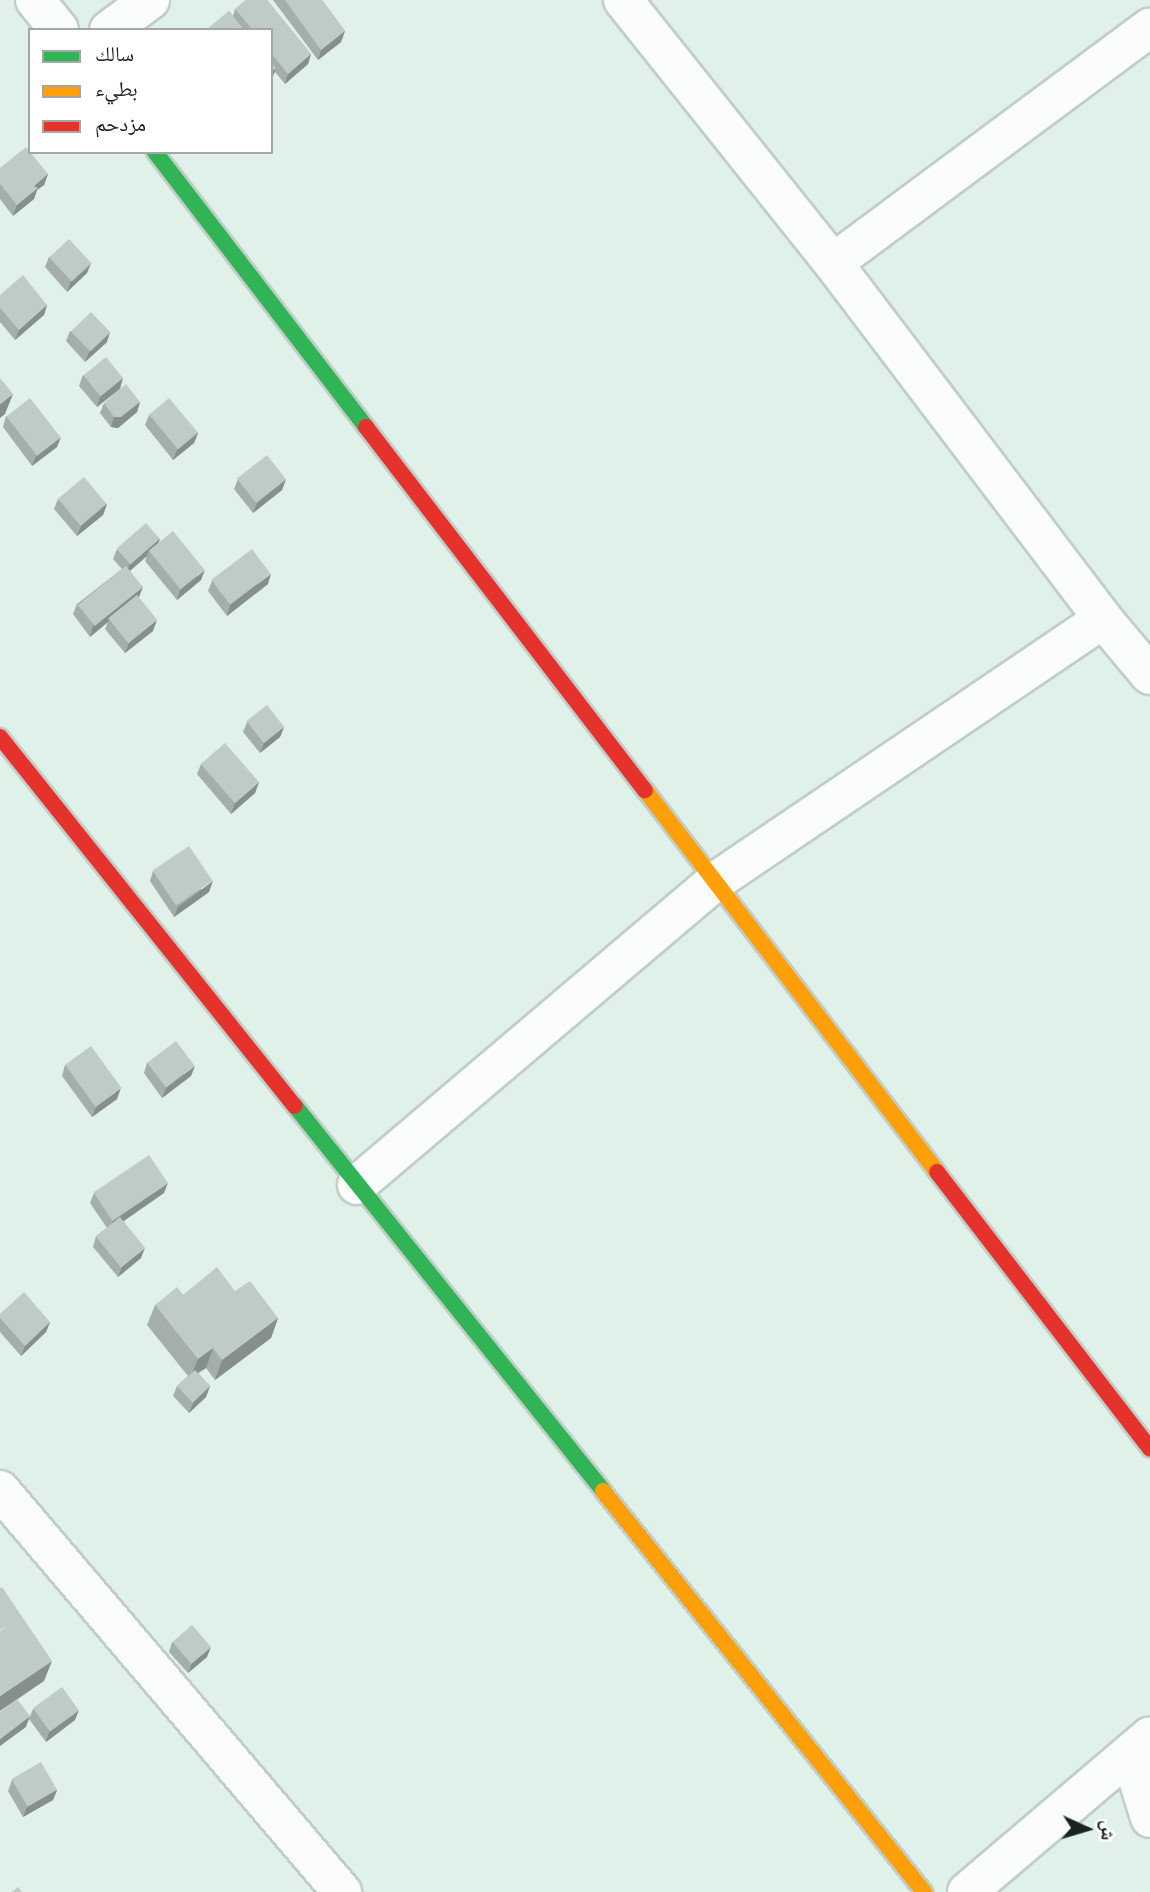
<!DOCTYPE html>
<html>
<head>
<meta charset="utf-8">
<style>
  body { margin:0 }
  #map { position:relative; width:1150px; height:1892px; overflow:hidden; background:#e0f1e9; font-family:"Fira Sans Condensed","Noto Naskh Arabic",sans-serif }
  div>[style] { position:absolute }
  .roads { filter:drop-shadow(2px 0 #c1cec8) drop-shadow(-2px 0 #c1cec8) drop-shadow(0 2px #c1cec8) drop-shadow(0 -2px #c1cec8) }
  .street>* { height:38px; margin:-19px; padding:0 19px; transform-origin:19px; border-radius:19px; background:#fafdfc }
  .fast>* { height:16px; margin:-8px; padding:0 8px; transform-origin:8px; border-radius:8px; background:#30b455 }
  .slow>* { height:16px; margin:-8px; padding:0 8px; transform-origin:8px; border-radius:8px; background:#ff9f0a }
  .jam>* { height:16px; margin:-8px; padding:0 8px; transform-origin:8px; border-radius:8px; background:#e5322d }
  .wall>* { inset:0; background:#a4afaa }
  .shaded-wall>* { inset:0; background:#868f8b }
  .building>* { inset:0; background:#bfccc6; transform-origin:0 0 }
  span { translate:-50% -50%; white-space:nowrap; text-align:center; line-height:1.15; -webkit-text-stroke:7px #fff; paint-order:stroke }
  .legend { position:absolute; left:28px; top:28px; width:245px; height:126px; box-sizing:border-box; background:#fff; border:2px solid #a3a7a5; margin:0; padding:9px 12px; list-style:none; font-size:21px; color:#19231f }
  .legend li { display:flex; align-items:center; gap:14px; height:35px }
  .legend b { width:35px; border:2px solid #a3a7a5 }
  .north { position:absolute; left:1052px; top:1794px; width:70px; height:70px; -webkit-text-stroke:5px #fff; paint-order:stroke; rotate:94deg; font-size:19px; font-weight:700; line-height:28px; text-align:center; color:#19231f }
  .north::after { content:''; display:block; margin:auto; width:24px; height:32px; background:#19231f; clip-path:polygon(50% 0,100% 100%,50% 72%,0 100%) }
</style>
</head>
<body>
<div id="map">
  <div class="roads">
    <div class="street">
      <div style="left:35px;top:0;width:38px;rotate:51deg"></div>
      <div style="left:623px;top:0;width:337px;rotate:51.4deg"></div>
      <div style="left:833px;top:263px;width:447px;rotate:52.8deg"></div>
      <div style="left:1103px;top:619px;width:73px;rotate:50deg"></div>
      <div style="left:109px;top:30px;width:51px;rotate:-36.2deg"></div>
      <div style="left:833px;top:263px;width:395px;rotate:-36.6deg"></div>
      <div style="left:357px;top:1185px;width:470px;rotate:-40.3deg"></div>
      <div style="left:716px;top:881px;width:467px;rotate:-34.1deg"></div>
      <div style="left:0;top:1490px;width:528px;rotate:49.61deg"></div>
      <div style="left:1130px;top:1754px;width:67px;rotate:72.6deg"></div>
      <div style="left:967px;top:1892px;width:240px;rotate:-40.4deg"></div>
    </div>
    <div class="fast">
      <div style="left:155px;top:152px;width:347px;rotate:52.5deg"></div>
      <div style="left:295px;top:1106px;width:493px;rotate:51.3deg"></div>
    </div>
    <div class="slow">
      <div style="left:645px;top:790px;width:481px;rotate:52.6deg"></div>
      <div style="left:603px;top:1491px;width:514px;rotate:51.32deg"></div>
    </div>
    <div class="jam">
      <div style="left:366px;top:427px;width:458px;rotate:52.5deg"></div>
      <div style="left:0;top:737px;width:472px;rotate:51.4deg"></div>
      <div style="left:937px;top:1172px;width:349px;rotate:52.4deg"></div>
    </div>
  </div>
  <div class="wall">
    <div style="clip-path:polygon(246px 0,267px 0,311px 54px,308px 64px,285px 84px,275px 72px,271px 80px,271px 30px,207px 30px,229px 11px,233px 16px,235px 9px)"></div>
    <div style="clip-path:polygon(273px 0,322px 0,345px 31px,341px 42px,318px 60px)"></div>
    <div style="clip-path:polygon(0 168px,48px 174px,44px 185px,37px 190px,34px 199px,13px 216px,0 199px)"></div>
    <div style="clip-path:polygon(49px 257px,91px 263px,87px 273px,67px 292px,45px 267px)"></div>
    <div style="clip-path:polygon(0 295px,47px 305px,44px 315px,15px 340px,0 322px)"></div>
    <div style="clip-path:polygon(70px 331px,107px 342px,85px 362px,66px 341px)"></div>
    <div style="clip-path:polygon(83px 375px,123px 378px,97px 407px,79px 386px)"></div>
    <div style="clip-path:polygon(140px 402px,137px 412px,118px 428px,111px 427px,100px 413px,104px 403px)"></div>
    <div style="clip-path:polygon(149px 415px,198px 433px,194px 443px,173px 460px,145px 425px)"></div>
    <div style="clip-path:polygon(6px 416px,57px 447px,32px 466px,3px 427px)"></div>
    <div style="clip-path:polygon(238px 479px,286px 479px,282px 490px,253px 513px,234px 489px)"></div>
    <div style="clip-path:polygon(58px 499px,107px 504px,103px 515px,77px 536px,54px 509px)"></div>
    <div style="clip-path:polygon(160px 539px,158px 543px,201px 580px,177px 600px,145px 561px,147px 556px,130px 571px,139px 598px,153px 631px,125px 653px,105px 629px,108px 622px,90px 637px,73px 614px,77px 604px,122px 569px,113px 559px,117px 549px)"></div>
    <div style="clip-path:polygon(212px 581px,268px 584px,227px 616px,208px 591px)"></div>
    <div style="clip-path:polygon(247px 722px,284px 727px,280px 737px,260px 753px,243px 732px)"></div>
    <div style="clip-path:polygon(201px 764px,259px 782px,255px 793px,231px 814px,197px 774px)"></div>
    <div style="clip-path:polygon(153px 871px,209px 892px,174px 917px,150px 881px)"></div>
    <div style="clip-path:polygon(147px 1063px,191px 1076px,162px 1098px,144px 1073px)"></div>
    <div style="clip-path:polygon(65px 1065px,117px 1099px,92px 1117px,62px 1076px)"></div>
    <div style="clip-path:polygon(94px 1193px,164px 1193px,124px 1221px,141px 1258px,118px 1277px,93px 1247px,96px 1236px,107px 1228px,90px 1203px)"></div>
    <div style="clip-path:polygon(235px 1291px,278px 1318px,271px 1338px,215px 1380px,206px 1368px,198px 1373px,210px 1386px,206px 1397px,189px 1413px,173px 1396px,177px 1386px,188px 1376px,147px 1325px,155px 1305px,183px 1295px)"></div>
    <div style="clip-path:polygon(0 1314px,50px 1322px,46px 1332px,21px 1356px,0 1332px)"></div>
    <div style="clip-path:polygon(172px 1642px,207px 1657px,188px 1673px,169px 1652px)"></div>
    <div style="clip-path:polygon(33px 1709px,75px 1720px,46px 1742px,29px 1719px)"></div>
    <div style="clip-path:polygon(12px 1780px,57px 1790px,53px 1800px,23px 1817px,8px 1791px)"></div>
  </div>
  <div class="shaded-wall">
    <div style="clip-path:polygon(345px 31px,341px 42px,318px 60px,321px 50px)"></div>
    <div style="clip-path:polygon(311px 54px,308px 64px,285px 84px,288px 74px)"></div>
    <div style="clip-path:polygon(276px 68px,272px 79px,271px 80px,271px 72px)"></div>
    <div style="clip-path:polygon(48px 174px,44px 185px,37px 190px,34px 199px,13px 216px,17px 205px,34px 186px)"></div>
    <div style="clip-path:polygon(91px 263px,87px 273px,67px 292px,71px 281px)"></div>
    <div style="clip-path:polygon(47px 305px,44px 315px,15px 340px,19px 330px)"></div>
    <div style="clip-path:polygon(110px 332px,107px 342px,85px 362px,89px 352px)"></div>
    <div style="clip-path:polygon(123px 378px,120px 389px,97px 407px,100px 397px)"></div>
    <div style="clip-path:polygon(13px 394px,5px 414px,0 418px,0 404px)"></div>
    <div style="clip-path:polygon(140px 402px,137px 412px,118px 428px,111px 427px,114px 417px)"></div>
    <div style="clip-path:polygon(198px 433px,194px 443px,173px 460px,177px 450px)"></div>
    <div style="clip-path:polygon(61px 437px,57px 447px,32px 466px,36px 456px)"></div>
    <div style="clip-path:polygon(286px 479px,282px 490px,253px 513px,257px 503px)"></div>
    <div style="clip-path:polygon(107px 504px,103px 515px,77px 536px,81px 526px)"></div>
    <div style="clip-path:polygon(160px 539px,156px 549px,149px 551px,147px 556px,126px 574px,130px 563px)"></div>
    <div style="clip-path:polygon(205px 570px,201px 580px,177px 600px,180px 590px)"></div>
    <div style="clip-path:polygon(271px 574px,268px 584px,227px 616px,230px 605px)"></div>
    <div style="clip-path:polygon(143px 587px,139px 597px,109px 619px,108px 622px,90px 637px,93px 626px)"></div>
    <div style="clip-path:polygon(157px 620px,153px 631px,125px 653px,129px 643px)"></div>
    <div style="clip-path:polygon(284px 727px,280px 737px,260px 753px,264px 743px)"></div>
    <div style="clip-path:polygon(259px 782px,255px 793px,231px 814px,235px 803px)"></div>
    <div style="clip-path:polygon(213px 881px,209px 892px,174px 917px,178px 907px)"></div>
    <div style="clip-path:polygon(195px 1066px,191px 1076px,162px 1098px,166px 1088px)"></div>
    <div style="clip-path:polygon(121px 1088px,117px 1099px,92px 1117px,96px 1107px)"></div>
    <div style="clip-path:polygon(168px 1183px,164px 1193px,109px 1231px,113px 1221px)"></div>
    <div style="clip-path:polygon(145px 1248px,141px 1258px,118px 1277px,122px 1267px)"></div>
    <div style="clip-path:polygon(278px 1318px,271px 1338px,215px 1380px,222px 1360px)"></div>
    <div style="clip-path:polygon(50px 1322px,46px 1332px,21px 1356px,25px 1346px)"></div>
    <div style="clip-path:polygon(213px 1348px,206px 1368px,190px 1378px,198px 1359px)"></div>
    <div style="clip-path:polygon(210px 1386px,206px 1397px,189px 1413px,193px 1403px)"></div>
    <div style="clip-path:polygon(211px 1647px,207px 1657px,188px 1673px,192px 1663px)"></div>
    <div style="clip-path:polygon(52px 1661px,44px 1681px,0 1711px,0 1696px)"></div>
    <div style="clip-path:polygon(79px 1710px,75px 1720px,46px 1742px,49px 1732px)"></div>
    <div style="clip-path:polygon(30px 1716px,26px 1727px,0 1746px,0 1739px)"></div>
    <div style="clip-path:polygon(57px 1790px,53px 1800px,23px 1817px,27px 1807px)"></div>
  </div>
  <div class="building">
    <div style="clip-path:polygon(246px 0,267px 0,311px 54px,288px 74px,271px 53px,271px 30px,253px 30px,235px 9px)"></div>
    <div style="clip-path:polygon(285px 0,322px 0,345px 31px,321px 50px)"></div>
    <div style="clip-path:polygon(229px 11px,244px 30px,208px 30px,207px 29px)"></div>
    <div style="clip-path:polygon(271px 62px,276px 68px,271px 72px)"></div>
    <div style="clip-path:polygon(26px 147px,48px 174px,34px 186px,38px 188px,17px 205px,0 184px,0 168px)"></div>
    <div style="left:69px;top:239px;width:33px;height:27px;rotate:47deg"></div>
    <div style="clip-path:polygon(23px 275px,47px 305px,19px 330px,0 308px,0 295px)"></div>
    <div style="left:91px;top:312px;width:28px;height:28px;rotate:46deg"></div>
    <div style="left:106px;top:357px;width:27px;height:29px;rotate:51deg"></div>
    <div style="clip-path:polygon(0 378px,13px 394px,0 404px)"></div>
    <div style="clip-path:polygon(126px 384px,140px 402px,121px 417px,114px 417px,104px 403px)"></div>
    <div style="left:30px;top:398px;width:50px;height:30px;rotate:52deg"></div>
    <div style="left:169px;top:398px;width:45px;height:26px;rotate:50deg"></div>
    <div style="left:267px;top:455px;width:31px;height:38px;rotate:52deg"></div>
    <div style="left:84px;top:477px;width:35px;height:34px;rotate:50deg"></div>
    <div style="left:146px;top:523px;width:21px;height:39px;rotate:49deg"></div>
    <div style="left:173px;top:531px;width:50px;height:31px;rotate:51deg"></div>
    <div style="left:252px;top:549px;width:31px;height:51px;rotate:53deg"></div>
    <div style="left:126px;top:566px;width:27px;height:62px;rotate:51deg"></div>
    <div style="left:137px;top:595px;width:32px;height:37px;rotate:51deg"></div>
    <div style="left:267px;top:705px;width:28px;height:26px;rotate:52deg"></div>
    <div style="left:225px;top:743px;width:52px;height:32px;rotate:49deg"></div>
    <div style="left:189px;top:846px;width:42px;height:44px;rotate:56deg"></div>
    <div style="left:176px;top:1041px;width:31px;height:36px;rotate:53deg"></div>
    <div style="left:91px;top:1046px;width:52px;height:32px;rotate:54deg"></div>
    <div style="left:149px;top:1155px;width:34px;height:67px;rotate:56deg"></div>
    <div style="left:120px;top:1217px;width:40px;height:31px;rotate:51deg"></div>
    <div style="clip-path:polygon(217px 1267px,235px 1291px,250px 1281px,278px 1318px,222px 1360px,213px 1348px,198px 1359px,155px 1305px,177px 1287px,183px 1295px)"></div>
    <div style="clip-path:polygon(24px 1292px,50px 1322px,25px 1346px,0 1318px,0 1314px)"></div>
    <div style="left:195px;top:1370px;width:22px;height:24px;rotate:47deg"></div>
    <div style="clip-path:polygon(2px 1587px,52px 1661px,0 1696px,0 1631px,9px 1625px,0 1630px,0 1588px)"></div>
    <div style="left:192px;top:1625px;width:29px;height:26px;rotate:49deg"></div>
    <div style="left:62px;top:1687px;width:29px;height:36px;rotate:54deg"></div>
    <div style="clip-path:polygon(17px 1699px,30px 1716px,0 1739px,0 1712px)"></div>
    <div style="left:41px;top:1762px;width:32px;height:34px;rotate:60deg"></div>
    <div style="clip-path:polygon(18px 1887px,22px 1892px,12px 1892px)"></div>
  </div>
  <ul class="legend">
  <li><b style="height:9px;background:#30b455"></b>سالك</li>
  <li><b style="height:9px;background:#ff9f0a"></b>بطيء</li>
  <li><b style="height:9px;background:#e5322d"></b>مزدحم</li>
  </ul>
  <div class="north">ش</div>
</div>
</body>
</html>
